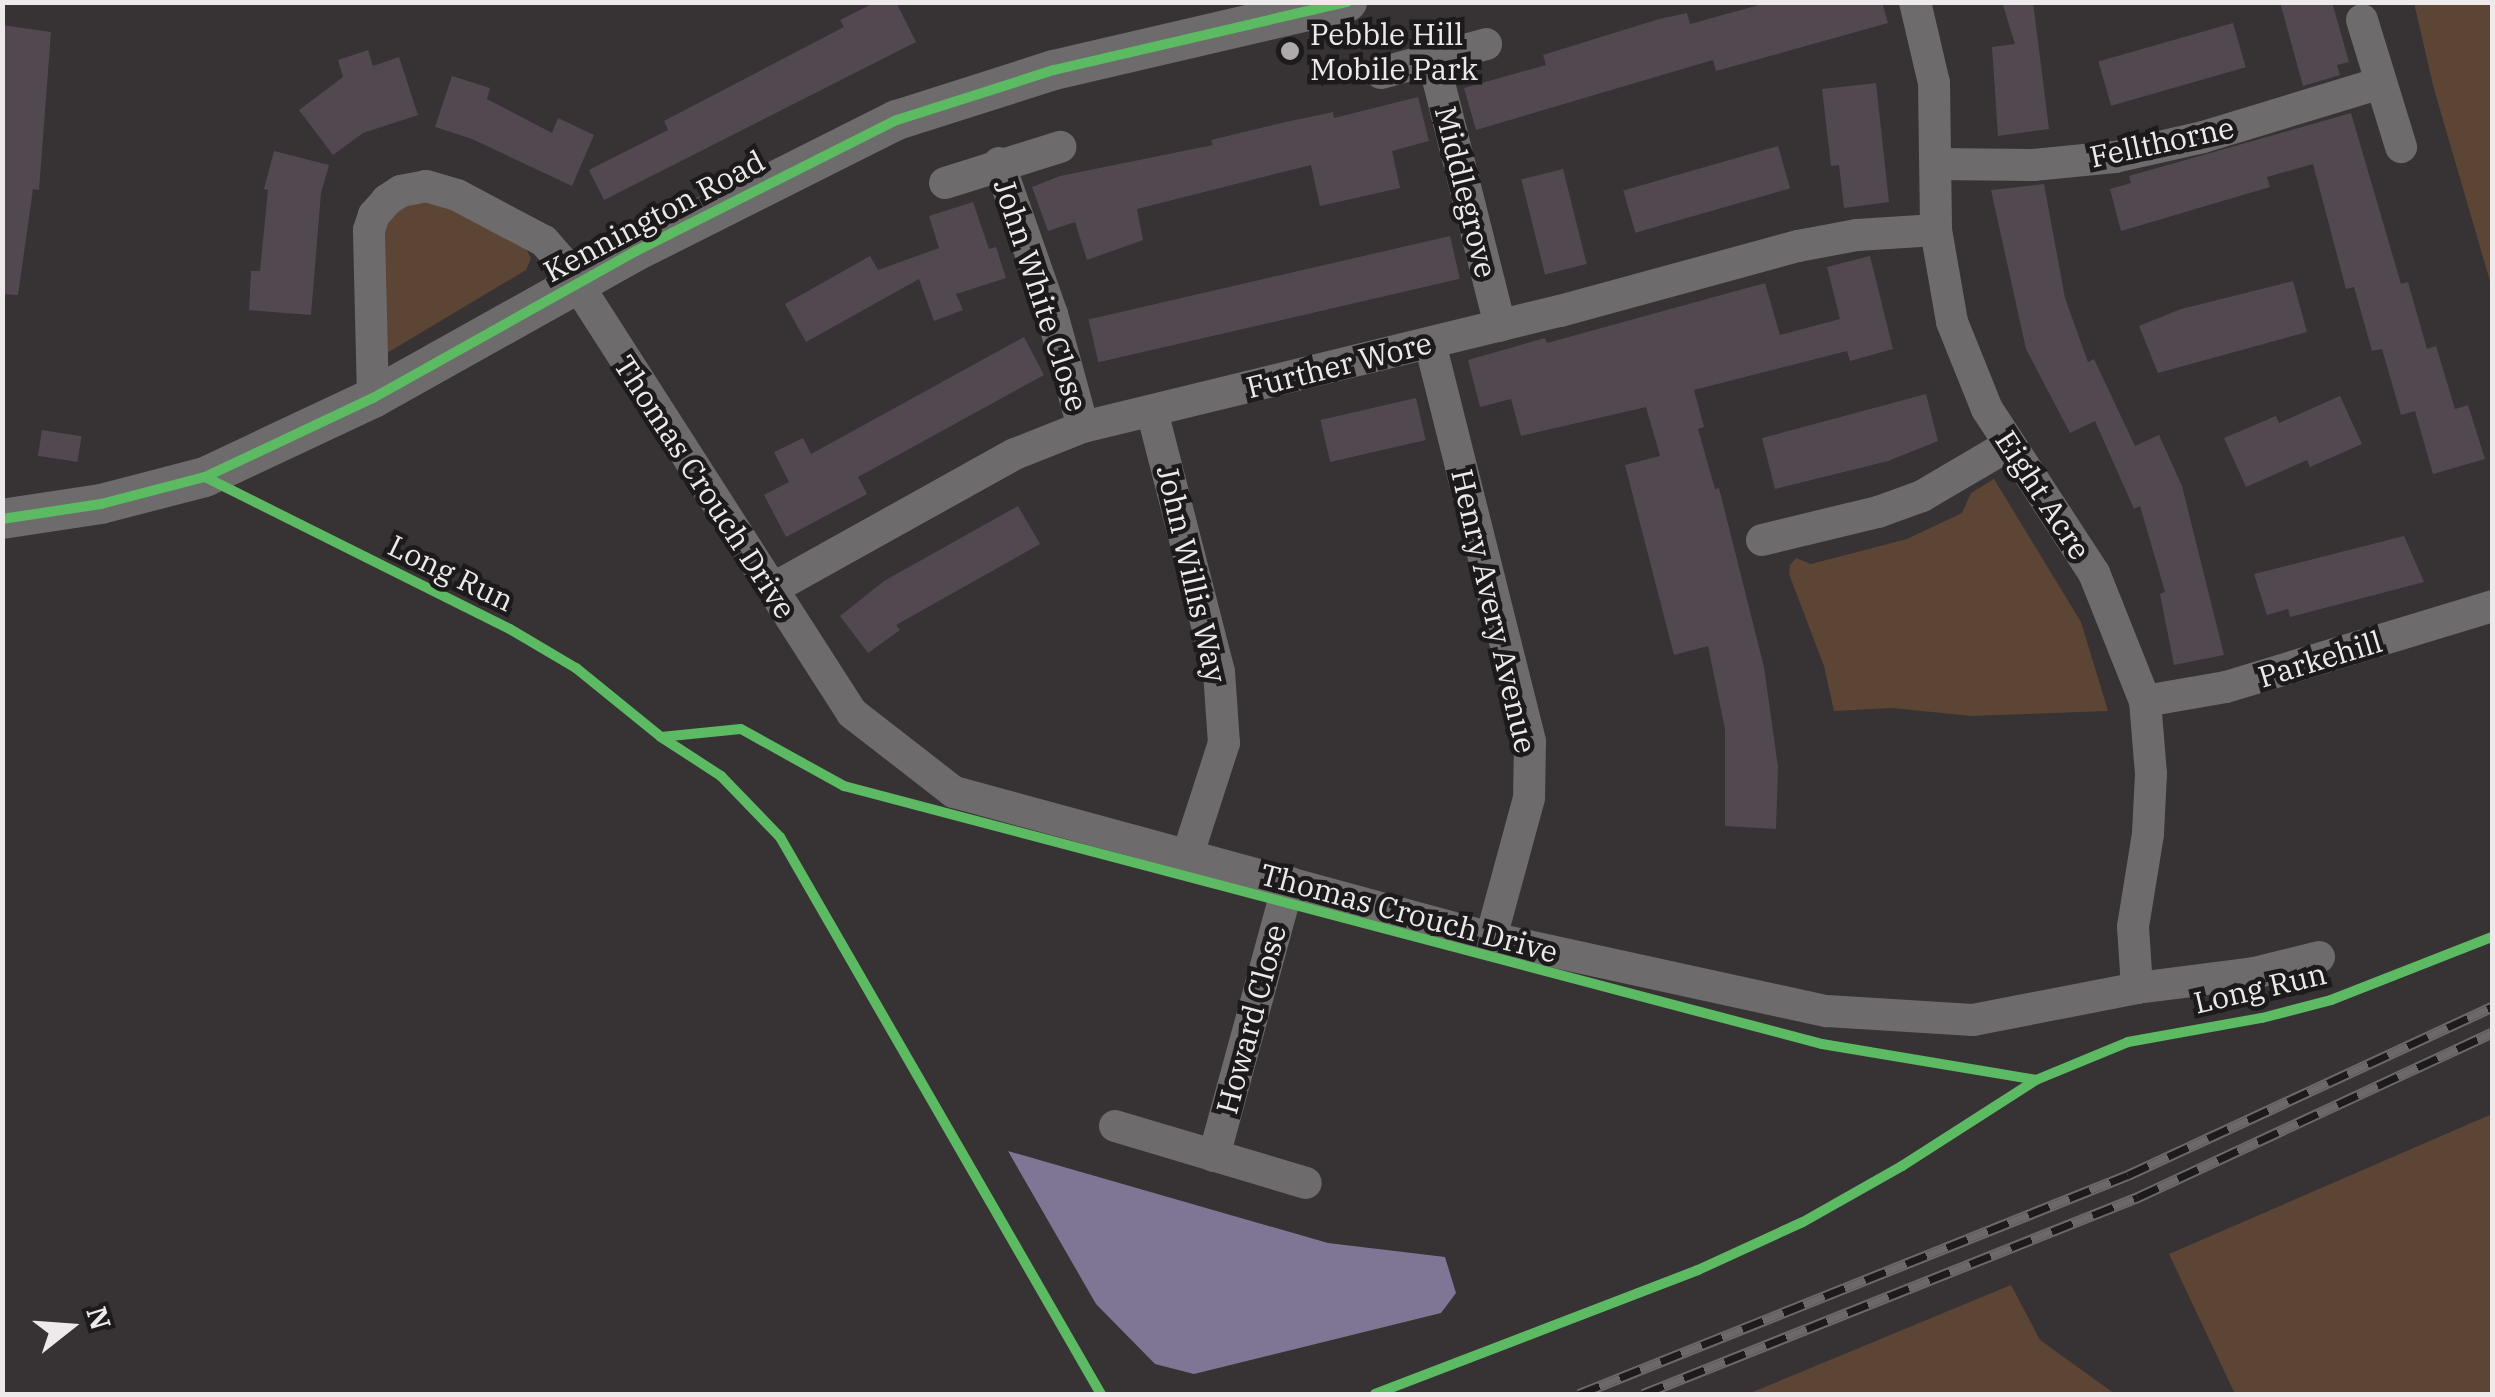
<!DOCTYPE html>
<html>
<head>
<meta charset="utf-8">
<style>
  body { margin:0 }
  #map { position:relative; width:2495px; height:1397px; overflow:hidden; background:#373234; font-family:"IBM Plex Serif",serif }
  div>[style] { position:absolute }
  .green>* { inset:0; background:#5d4536 }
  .water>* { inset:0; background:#7f7696 }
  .building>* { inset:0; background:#51494f; transform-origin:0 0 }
  .minor>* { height:32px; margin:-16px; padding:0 16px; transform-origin:16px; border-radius:16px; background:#6d6b6b }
  .tertiary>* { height:40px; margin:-20px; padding:0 20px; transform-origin:20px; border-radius:20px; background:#6d6b6b }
  .rail>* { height:11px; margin-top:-5.5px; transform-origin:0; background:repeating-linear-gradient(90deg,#1d1a1b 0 22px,#6c686a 0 44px); box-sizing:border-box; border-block:2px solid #6c686a }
  .cycleway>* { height:10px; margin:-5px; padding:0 5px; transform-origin:5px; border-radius:5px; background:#5cba63 }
  .dots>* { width:28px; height:28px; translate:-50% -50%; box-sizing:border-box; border:5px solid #1d1a1b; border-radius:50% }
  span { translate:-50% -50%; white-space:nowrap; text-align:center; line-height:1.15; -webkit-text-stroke:9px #1d1a1b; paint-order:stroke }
  .poi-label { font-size:30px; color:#eee9eb }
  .left { translate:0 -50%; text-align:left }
  .street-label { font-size:30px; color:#eee9eb }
  .frame { position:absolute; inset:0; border:5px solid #eee9eb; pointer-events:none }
  .north { position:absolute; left:20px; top:1277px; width:100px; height:100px; -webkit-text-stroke:8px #1d1a1b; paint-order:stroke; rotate:73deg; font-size:28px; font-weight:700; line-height:40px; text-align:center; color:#eee9eb }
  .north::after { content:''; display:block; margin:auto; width:35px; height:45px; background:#eee9eb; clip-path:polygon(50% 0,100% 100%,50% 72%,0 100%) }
</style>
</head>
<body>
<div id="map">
  <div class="green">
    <div style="clip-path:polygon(2414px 3px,2492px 3px,2492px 288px,2434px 89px)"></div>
    <div style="clip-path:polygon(431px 200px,520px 238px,531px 258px,526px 270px,382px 356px,383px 226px,395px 210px,412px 201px)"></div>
    <div style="clip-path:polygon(1994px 479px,2081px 622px,2108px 711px,1972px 716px,1892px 708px,1834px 711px,1824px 666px,1789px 574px,1790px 565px,1796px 558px,1811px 564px,1907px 539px,1962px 513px,1971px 493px)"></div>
    <div style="clip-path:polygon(2492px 1114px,2492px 1394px,2235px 1394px,2169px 1254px)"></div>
    <div style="clip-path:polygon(2011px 1285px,2040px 1340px,2115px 1394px,1748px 1394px)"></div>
  </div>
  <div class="water">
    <div style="clip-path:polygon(1008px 1151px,1328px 1243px,1445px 1257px,1456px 1293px,1441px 1313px,1194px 1374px,1155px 1364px,1096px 1304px)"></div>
  </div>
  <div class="building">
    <div style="clip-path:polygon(876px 2px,896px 2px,916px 42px,604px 200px,589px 170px,668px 130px,664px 121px,844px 27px,840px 20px)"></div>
    <div style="clip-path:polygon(1770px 2px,1882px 2px,1888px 23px,1716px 71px,1713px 60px,1476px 130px,1464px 88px,1546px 65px,1543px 55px,1659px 19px,1687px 13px,1690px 24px)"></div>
    <div style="clip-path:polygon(2002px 2px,2033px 2px,2049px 129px,1998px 136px,1992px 47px,2015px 44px)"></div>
    <div style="clip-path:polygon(2280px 2px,2332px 2px,2349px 62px,2337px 65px,2340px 75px,2303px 86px)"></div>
    <div style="left:2233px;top:23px;width:46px;height:140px;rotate:74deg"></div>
    <div style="clip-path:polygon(2px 25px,51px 32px,39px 190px,33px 189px,18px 295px,2px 294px)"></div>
    <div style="clip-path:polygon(368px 50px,373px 66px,399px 57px,418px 115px,363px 133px,333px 155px,299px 110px,343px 77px,338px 60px)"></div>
    <div style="clip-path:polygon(452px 76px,490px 88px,487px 99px,552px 133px,558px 118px,594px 135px,572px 186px,472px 139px,435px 127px)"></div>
    <div style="clip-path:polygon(1876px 83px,1889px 202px,1844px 208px,1839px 165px,1831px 166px,1822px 89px)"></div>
    <div style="clip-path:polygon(1418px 97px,1429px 141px,1392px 151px,1400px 188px,1320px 206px,1311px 165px,1137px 209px,1143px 240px,1087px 260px,1075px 222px,1048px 231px,1032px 187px,1060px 176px,1213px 145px,1211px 140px,1281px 123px,1333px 112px,1334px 118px)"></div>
    <div style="clip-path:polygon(2351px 113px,2401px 284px,2408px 282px,2427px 349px,2436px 346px,2455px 409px,2468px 405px,2485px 459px,2433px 474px,2415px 411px,2401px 415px,2382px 349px,2372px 351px,2354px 287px,2346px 289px,2313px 164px,2267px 177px,2270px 187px,2121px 231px,2110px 189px,2131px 183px,2129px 176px)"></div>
    <div style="left:1778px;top:146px;width:44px;height:161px;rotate:74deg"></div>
    <div style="clip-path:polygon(274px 151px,329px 165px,321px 193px,311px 315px,249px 310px,251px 271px,260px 271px,268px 190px,264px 189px)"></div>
    <div style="left:1563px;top:169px;width:98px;height:43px;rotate:76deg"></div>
    <div style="clip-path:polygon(2044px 184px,2065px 298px,2088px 362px,2094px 359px,2135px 446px,2159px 435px,2182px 486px,2224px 655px,2174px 665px,2160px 594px,2165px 592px,2140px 506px,2134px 509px,2095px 421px,2070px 433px,2026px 349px,1991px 190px)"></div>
    <div style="clip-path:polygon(973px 202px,989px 249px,996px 247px,1006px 278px,956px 294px,963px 310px,934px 321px,919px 279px,806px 342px,785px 304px,870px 256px,878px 270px,939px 248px,929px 216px)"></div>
    <div style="left:1450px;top:236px;width:44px;height:371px;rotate:77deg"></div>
    <div style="clip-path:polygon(1870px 256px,1893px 349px,1850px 361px,1847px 351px,1694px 390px,1704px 427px,1698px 429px,1715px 489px,1719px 488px,1764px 667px,1778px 767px,1776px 829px,1725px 826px,1725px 729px,1708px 646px,1674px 655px,1625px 465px,1660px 456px,1646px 407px,1521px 436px,1511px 399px,1480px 407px,1468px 360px,1545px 338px,1547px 343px,1765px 283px,1780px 335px,1840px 319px,1827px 267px)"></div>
    <div style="clip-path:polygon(2293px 281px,2307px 332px,2158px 373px,2139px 326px,2181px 309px)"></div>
    <div style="clip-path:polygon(1024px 337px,1044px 375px,858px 477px,867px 494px,786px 537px,764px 495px,789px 482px,774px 452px,803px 438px,811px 454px)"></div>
    <div style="clip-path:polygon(1926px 394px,1938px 441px,1888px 461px,1775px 489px,1762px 438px)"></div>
    <div style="clip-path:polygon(2340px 396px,2362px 444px,2310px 467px,2307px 460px,2246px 487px,2224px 438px,2276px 416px,2279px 423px)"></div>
    <div style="left:1416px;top:398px;width:43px;height:98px;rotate:77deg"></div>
    <div style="left:42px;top:430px;width:40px;height:26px;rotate:9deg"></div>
    <div style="clip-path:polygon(1018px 506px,1040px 544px,896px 625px,900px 630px,868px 653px,840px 616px,884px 581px)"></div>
    <div style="clip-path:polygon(2404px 536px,2424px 582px,2290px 617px,2288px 609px,2267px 615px,2254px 574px)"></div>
  </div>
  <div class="minor">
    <div style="left:1915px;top:2px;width:83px;rotate:76.8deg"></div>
    <div style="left:1934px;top:83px;width:147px;rotate:89.2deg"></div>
    <div style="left:1936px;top:230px;width:93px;rotate:80.1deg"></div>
    <div style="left:1952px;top:322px;width:94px;rotate:68.1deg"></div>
    <div style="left:1987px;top:409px;width:196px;rotate:56.9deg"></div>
    <div style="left:2094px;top:573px;width:138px;rotate:68.3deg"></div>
    <div style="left:2145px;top:701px;width:73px;rotate:85.3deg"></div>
    <div style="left:2151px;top:774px;width:60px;rotate:92.9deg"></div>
    <div style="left:2148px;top:834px;width:94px;rotate:99.2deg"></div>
    <div style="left:2133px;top:927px;width:61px;rotate:86.2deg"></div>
    <div style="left:2362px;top:20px;width:133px;rotate:72.9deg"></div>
    <div style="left:1433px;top:59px;width:275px;rotate:75.9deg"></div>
    <div style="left:1381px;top:73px;width:109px;rotate:-15.4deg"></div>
    <div style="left:999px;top:163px;width:160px;rotate:70.7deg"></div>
    <div style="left:1052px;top:314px;width:117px;rotate:74.7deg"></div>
    <div style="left:1937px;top:164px;width:96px;rotate:0.6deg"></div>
    <div style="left:2033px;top:165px;width:82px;rotate:-5.6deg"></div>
    <div style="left:2115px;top:157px;width:90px;rotate:-12.8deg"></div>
    <div style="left:2203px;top:137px;width:186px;rotate:-16.9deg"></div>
    <div style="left:945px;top:183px;width:121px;rotate:-17.4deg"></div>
    <div style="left:1430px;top:343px;width:411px;rotate:75.9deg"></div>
    <div style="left:1530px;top:742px;width:56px;rotate:91deg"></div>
    <div style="left:1529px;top:798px;width:145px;rotate:105.2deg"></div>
    <div style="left:373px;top:398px;width:168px;rotate:-91.4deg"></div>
    <div style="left:369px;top:230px;width:16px;rotate:-72deg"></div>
    <div style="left:374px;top:215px;width:20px;rotate:-49deg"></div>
    <div style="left:387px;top:200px;width:17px;rotate:-33deg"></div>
    <div style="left:401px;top:191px;width:25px;rotate:-11deg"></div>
    <div style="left:426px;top:186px;width:32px;rotate:16deg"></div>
    <div style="left:457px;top:195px;width:98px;rotate:27.9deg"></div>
    <div style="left:544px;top:241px;width:32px;rotate:49deg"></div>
    <div style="left:565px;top:265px;width:532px;rotate:57.36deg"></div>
    <div style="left:852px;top:713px;width:129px;rotate:37.8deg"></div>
    <div style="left:954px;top:792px;width:556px;rotate:15.21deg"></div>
    <div style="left:1491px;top:938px;width:344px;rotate:12.3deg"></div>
    <div style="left:1827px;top:1011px;width:146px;rotate:3.5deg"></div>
    <div style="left:1973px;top:1020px;width:167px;rotate:-11deg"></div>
    <div style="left:2137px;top:988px;width:118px;rotate:-7.3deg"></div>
    <div style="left:2254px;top:973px;width:67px;rotate:-13.8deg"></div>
    <div style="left:1152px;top:411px;width:269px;rotate:75.6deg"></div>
    <div style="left:1219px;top:672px;width:71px;rotate:86deg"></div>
    <div style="left:1224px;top:743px;width:117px;rotate:108deg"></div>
    <div style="left:1762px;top:540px;width:119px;rotate:-13.6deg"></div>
    <div style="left:1878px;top:512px;width:47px;rotate:-20deg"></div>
    <div style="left:1922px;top:496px;width:101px;rotate:-30.4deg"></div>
    <div style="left:772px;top:589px;width:278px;rotate:-29.1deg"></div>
    <div style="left:1015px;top:454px;width:73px;rotate:-21.7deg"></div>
    <div style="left:1083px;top:427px;width:491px;rotate:-13.7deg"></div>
    <div style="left:1560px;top:311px;width:247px;rotate:-15.3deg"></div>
    <div style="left:1798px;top:246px;width:60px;rotate:-10.6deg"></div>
    <div style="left:1857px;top:235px;width:79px;rotate:-3.6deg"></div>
    <div style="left:2145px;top:701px;width:82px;rotate:-9.8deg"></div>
    <div style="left:2226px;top:687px;width:278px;rotate:-16.9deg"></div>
    <div style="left:1115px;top:1126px;width:199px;rotate:16.6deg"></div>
    <div style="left:1214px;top:1156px;width:284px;rotate:-74.7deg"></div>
  </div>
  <div class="tertiary">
    <div style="left:2px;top:519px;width:100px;rotate:-8.6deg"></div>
    <div style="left:101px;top:504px;width:107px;rotate:-14.6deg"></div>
    <div style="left:205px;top:477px;width:186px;rotate:-25.2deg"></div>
    <div style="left:373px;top:398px;width:301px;rotate:-29.2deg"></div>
    <div style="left:636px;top:251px;width:292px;rotate:-26.7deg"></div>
    <div style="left:897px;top:120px;width:165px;rotate:-17.7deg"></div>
    <div style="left:1054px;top:70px;width:301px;rotate:-13.1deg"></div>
  </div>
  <div class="rail">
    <div style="left:1579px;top:1394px;width:591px;rotate:-21.75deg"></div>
    <div style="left:2128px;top:1175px;width:401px;rotate:-24.8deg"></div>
    <div style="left:1643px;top:1394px;width:533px;rotate:-21.7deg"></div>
    <div style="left:2138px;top:1197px;width:390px;rotate:-24.9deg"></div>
  </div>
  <div class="cycleway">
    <div style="left:205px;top:477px;width:341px;rotate:26.5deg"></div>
    <div style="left:510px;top:629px;width:77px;rotate:30.6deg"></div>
    <div style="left:576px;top:668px;width:109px;rotate:39.1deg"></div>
    <div style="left:661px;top:737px;width:72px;rotate:33deg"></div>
    <div style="left:721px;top:776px;width:85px;rotate:46deg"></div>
    <div style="left:780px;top:837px;width:643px;rotate:60.05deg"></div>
    <div style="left:2px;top:519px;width:100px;rotate:-8.6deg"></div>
    <div style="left:101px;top:504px;width:107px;rotate:-14.6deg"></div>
    <div style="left:205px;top:477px;width:186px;rotate:-25.2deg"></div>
    <div style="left:373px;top:398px;width:301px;rotate:-29.2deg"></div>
    <div style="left:636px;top:251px;width:292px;rotate:-26.7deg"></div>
    <div style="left:897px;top:120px;width:165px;rotate:-17.7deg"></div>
    <div style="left:1054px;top:70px;width:301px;rotate:-13.1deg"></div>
    <div style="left:661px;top:737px;width:80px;rotate:-5.7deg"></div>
    <div style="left:741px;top:729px;width:118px;rotate:29deg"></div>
    <div style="left:844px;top:786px;width:1011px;rotate:14.78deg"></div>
    <div style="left:1822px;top:1044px;width:217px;rotate:9.5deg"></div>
    <div style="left:1375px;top:1394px;width:346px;rotate:-21deg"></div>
    <div style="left:1698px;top:1270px;width:115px;rotate:-24.6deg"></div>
    <div style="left:1803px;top:1222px;width:114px;rotate:-29.5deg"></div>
    <div style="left:1902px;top:1166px;width:159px;rotate:-32.7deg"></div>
    <div style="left:2036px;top:1080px;width:100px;rotate:-22.4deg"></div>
    <div style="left:2128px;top:1042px;width:136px;rotate:-10.2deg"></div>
    <div style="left:2262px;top:1018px;width:71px;rotate:-14.6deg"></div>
    <div style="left:2331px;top:1000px;width:173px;rotate:-21.4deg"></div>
  </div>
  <div class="dots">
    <div style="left:1290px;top:51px;background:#aea9ab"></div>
  </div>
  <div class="poi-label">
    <span class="left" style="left:1310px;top:51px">Pebble Hill<br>Mobile Park</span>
  </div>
  <div class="street-label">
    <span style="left:2162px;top:142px;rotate:-12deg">Fellthorne</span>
    <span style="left:1466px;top:192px;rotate:76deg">Middlegrove</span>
    <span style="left:654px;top:216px;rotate:-28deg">Kennington Road</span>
    <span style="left:1041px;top:295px;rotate:72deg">John White Close</span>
    <span style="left:1339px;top:365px;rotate:-14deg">Further Wore</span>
    <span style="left:705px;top:487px;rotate:57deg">Thomas Crouch Drive</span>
    <span style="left:2043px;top:495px;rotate:57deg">Eight Acre</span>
    <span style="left:451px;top:573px;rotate:26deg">Long Run</span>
    <span style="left:1192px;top:574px;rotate:77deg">John Willis Way</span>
    <span style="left:1494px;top:611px;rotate:77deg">Henry Avery Avenue</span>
    <span style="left:2320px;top:659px;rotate:-17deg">Parkehill</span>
    <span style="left:1409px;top:913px;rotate:15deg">Thomas Crouch Drive</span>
    <span style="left:2260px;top:988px;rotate:-13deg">Long Run</span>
    <span style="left:1251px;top:1019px;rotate:-75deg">Howard Close</span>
  </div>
  <div class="frame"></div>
  <div class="north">N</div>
</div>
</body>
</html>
